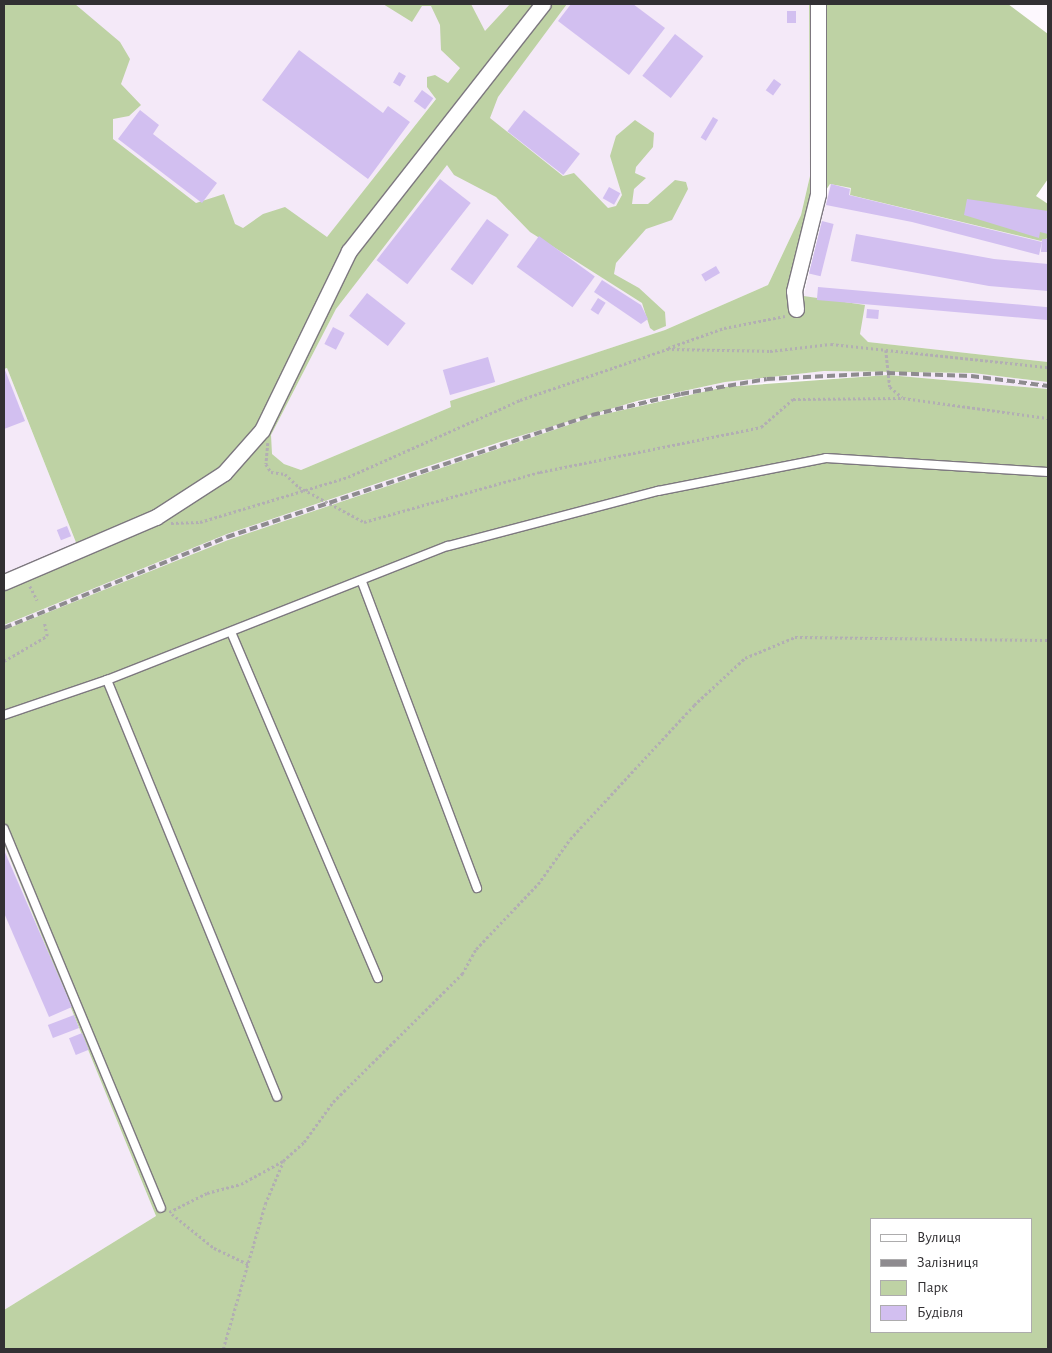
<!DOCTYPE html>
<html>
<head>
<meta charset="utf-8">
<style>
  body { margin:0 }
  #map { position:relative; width:1052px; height:1353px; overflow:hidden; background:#fdf8fe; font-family:"Alegreya Sans",sans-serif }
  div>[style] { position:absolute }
  .built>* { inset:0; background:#f4e9f8 }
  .green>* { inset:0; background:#bed2a4 }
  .building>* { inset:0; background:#d2bff0; transform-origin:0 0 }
  .path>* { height:2.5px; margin-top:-1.25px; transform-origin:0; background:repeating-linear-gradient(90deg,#b2aeb3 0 2.5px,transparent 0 5px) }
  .roads { filter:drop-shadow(1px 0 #7d787f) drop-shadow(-1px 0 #7d787f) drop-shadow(0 1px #7d787f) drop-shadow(0 -1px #7d787f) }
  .lane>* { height:8px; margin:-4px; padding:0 4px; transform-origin:4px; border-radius:4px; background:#fff }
  .street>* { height:15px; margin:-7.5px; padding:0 7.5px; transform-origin:7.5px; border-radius:7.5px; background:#fff }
  .rail>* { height:4px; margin-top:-2px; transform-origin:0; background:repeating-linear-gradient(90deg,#8e8b8f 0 8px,transparent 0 12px) }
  span { translate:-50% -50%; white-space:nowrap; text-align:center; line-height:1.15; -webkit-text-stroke:5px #fff; paint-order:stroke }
  .frame { position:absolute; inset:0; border:5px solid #323033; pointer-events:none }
  .legend { position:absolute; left:870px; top:1218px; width:162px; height:115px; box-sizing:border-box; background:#fff; border:1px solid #adacad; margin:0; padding:6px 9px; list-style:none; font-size:15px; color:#323033 }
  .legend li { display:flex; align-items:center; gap:10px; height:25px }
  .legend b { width:25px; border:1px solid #adacad }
</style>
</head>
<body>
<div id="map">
  <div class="built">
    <div style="clip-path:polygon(57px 4px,510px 4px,284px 293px,8px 79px)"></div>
    <div style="clip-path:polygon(567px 4px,809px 4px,810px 176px,801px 215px,768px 285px,665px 330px,451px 401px,451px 407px,301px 470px,284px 464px,271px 454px,271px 435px,336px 309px)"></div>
    <div style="clip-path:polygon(830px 184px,851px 188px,850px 195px,1041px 241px,1048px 238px,1048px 362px,868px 342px,803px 299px)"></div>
    <div style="clip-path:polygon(7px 368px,77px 545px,4px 575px,4px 369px)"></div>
    <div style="clip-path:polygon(824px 371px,973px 373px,1048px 382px,1048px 389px,888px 375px,769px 382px,681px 396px,592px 417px,228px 540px,4px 630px,4px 625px,227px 534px,591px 412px,725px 382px)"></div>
    <div style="clip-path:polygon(4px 844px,156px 1216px,4px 1310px)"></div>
  </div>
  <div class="green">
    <div style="clip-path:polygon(4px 4px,75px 4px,120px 42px,130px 59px,121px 84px,141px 105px,129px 116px,113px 119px,113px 139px,196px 203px,224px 194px,235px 224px,243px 228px,263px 214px,285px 207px,327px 237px,436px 99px,427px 87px,427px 77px,435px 75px,448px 83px,460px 68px,441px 50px,440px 25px,431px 6px,422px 6px,412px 22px,383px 4px,471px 4px,485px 31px,510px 4px,536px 4px,352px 237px,258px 427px,221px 469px,149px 515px,77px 545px,7px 368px,4px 369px)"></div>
    <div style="clip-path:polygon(548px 4px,567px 4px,498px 97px,490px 118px,563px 176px,574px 173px,608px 208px,616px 206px,622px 195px,610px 156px,616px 136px,635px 120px,654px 133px,653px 147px,636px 167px,635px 173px,646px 178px,634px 189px,632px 204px,648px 204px,675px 180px,686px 182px,688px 189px,672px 220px,646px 229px,616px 263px,614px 274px,639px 288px,665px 312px,666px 326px,654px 331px,650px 328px,642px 303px,530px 232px,496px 197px,454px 175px,447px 165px,336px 309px,271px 435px,272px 454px,284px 464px,301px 470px,451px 407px,450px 401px,665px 330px,768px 285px,801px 215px,810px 176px,809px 4px,814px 4px,815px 194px,790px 294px,865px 305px,860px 334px,868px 342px,1048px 362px,1048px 382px,973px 373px,824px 371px,725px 382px,637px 401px,503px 441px,227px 534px,4px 625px,4px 587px,153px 523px,252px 448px,344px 269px)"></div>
    <div style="clip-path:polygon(822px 4px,1008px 4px,1048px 34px,1048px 179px,1036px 196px,1048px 204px,1048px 238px,1041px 241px,850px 195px,851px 188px,830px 184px,826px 190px)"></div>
    <div style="clip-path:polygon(evenodd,888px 375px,1048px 389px,1048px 1349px,4px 1349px,4px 1310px,156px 1216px,4px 844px,4px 630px,228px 540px,592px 417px,725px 387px,888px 375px,871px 1219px,1031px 1219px,1031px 1332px,871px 1332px,871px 1219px)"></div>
  </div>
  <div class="building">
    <div style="clip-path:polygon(571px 4px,633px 4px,665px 28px,629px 75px,558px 21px)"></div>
    <div style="left:787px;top:11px;width:9px;height:12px"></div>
    <div style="left:675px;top:34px;width:36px;height:53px;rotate:38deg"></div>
    <div style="clip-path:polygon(299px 50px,383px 113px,388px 106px,410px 122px,368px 179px,262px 100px)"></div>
    <div style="left:399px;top:72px;width:8px;height:12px;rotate:30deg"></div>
    <div style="left:774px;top:79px;width:9px;height:14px;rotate:36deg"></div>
    <div style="left:422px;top:90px;width:14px;height:14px;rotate:36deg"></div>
    <div style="clip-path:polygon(140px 110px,159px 125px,153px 134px,217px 183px,202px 203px,118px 139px)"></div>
    <div style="left:524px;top:110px;width:71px;height:27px;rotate:38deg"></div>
    <div style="left:713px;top:117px;width:6px;height:24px;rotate:31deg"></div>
    <div style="left:440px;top:179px;width:39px;height:103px;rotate:38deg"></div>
    <div style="clip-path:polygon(831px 184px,850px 189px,849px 195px,1042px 242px,1039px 255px,912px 222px,826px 205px)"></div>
    <div style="left:609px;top:187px;width:13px;height:13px;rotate:29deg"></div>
    <div style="clip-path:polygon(967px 199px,1048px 211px,1048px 234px,1040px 232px,1039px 238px,964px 215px)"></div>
    <div style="left:487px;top:219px;width:27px;height:62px;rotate:36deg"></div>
    <div style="left:822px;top:221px;width:12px;height:54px;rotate:14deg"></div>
    <div style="clip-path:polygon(856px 234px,994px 259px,1048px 264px,1048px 291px,989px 286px,851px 261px)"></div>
    <div style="left:539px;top:236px;width:69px;height:38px;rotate:36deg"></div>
    <div style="clip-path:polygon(1042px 239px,1048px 239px,1048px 252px,1041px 252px)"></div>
    <div style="left:716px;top:266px;width:8px;height:17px;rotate:60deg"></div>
    <div style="clip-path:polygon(602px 280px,641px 305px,648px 319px,641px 324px,594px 292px)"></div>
    <div style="left:818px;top:287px;width:231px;height:13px;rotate:5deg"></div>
    <div style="left:367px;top:293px;width:49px;height:29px;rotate:38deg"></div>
    <div style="left:598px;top:298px;width:9px;height:14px;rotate:32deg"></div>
    <div style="left:867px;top:309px;width:12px;height:9px;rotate:5deg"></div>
    <div style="left:333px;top:327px;width:13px;height:19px;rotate:27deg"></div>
    <div style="left:488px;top:357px;width:26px;height:47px;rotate:74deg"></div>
    <div style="clip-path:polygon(5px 370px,25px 421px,4px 429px,4px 371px)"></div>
    <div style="left:67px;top:526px;width:11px;height:11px;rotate:68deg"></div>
    <div style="clip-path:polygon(4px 850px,72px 1007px,49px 1017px,4px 913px)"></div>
    <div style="left:74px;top:1015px;width:14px;height:28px;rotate:69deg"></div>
    <div style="left:82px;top:1033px;width:18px;height:14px;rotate:68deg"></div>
  </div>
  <div class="path">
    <div style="left:668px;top:348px;width:59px;rotate:-19.7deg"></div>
    <div style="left:724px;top:328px;width:62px;rotate:-11.1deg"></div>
    <div style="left:886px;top:350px;width:37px;rotate:84deg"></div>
    <div style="left:890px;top:387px;width:16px;rotate:40deg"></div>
    <div style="left:268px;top:443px;width:21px;rotate:95deg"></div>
    <div style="left:266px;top:464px;width:9px;rotate:58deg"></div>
    <div style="left:271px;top:472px;width:14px;rotate:8deg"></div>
    <div style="left:285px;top:474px;width:19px;rotate:43deg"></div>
    <div style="left:299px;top:487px;width:74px;rotate:28.3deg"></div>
    <div style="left:364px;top:522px;width:183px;rotate:-15.9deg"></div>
    <div style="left:540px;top:472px;width:226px;rotate:-11.5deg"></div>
    <div style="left:761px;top:427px;width:43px;rotate:-41.2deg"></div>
    <div style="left:793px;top:399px;width:110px;rotate:-0.5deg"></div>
    <div style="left:903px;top:398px;width:146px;rotate:7.9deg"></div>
    <div style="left:171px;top:523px;width:29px;rotate:-2deg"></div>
    <div style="left:200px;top:522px;width:155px;rotate:-16.9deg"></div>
    <div style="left:348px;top:477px;width:188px;rotate:-24.1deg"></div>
    <div style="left:520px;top:400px;width:156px;rotate:-19.1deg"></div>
    <div style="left:667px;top:349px;width:103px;rotate:1.1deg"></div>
    <div style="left:770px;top:351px;width:61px;rotate:-6.5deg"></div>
    <div style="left:831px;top:344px;width:218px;rotate:6.1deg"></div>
    <div style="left:30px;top:586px;width:16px;rotate:63deg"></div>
    <div style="left:4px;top:661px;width:50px;rotate:-30.2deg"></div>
    <div style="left:47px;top:636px;width:14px;rotate:-102deg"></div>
    <div style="left:169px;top:1212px;width:42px;rotate:-26.6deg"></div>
    <div style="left:207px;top:1193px;width:35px;rotate:-15deg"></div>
    <div style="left:241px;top:1184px;width:48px;rotate:-28.7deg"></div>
    <div style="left:283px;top:1161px;width:28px;rotate:-42deg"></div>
    <div style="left:304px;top:1142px;width:49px;rotate:-54.1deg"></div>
    <div style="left:333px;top:1102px;width:182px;rotate:-44.8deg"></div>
    <div style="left:462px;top:974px;width:29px;rotate:-61deg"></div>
    <div style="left:476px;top:949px;width:90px;rotate:-46.4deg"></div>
    <div style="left:538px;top:884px;width:55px;rotate:-54.6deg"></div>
    <div style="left:570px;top:839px;width:183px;rotate:-47.2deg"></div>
    <div style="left:694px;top:705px;width:69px;rotate:-42.7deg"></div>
    <div style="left:745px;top:658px;width:54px;rotate:-22.8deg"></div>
    <div style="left:795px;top:637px;width:253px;rotate:0.7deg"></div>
    <div style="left:172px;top:1214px;width:54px;rotate:39deg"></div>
    <div style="left:214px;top:1248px;width:38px;rotate:25deg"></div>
    <div style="left:223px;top:1349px;width:151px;rotate:-73.8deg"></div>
    <div style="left:265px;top:1204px;width:46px;rotate:-66.8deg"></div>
  </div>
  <div class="roads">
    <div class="lane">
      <div style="left:362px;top:582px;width:327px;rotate:69.4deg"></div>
      <div style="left:231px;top:632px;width:376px;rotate:67deg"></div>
      <div style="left:107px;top:680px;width:450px;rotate:67.8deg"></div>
      <div style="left:4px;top:715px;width:109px;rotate:-18.8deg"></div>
      <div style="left:107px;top:680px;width:366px;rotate:-21.5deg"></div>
      <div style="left:448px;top:546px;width:217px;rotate:-14.7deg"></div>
      <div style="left:658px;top:491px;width:171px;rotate:-11.1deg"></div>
      <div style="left:826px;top:458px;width:222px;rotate:3.6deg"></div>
      <div style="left:4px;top:829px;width:410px;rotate:67.5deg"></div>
    </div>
    <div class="street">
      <div style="left:796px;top:309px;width:18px;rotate:-96deg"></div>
      <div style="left:794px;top:291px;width:100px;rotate:-76.1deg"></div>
      <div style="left:818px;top:194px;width:190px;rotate:-90deg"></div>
      <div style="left:4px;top:582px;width:165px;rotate:-23.2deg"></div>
      <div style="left:156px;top:517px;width:81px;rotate:-32.9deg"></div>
      <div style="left:224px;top:473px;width:57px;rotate:-48.5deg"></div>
      <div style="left:262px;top:430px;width:199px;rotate:-64.1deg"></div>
      <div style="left:349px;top:251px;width:314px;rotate:-51.9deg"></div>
    </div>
  </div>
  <div class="rail">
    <div style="left:4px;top:628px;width:241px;rotate:-22.2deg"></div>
    <div style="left:227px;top:537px;width:385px;rotate:-18.5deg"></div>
    <div style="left:592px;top:415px;width:91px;rotate:-13.3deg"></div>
    <div style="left:681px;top:394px;width:87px;rotate:-9.9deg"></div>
    <div style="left:767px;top:379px;width:120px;rotate:-2.9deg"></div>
    <div style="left:887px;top:373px;width:84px;rotate:2deg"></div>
    <div style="left:971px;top:376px;width:78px;rotate:7.4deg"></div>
  </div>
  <div class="frame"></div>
  <ul class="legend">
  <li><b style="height:6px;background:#fff"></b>Вулиця</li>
  <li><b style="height:6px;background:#8e8b8f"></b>Залізниця</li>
  <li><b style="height:14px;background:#bed2a4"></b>Парк</li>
  <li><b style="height:14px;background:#d2bff0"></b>Будівля</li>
  </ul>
</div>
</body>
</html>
